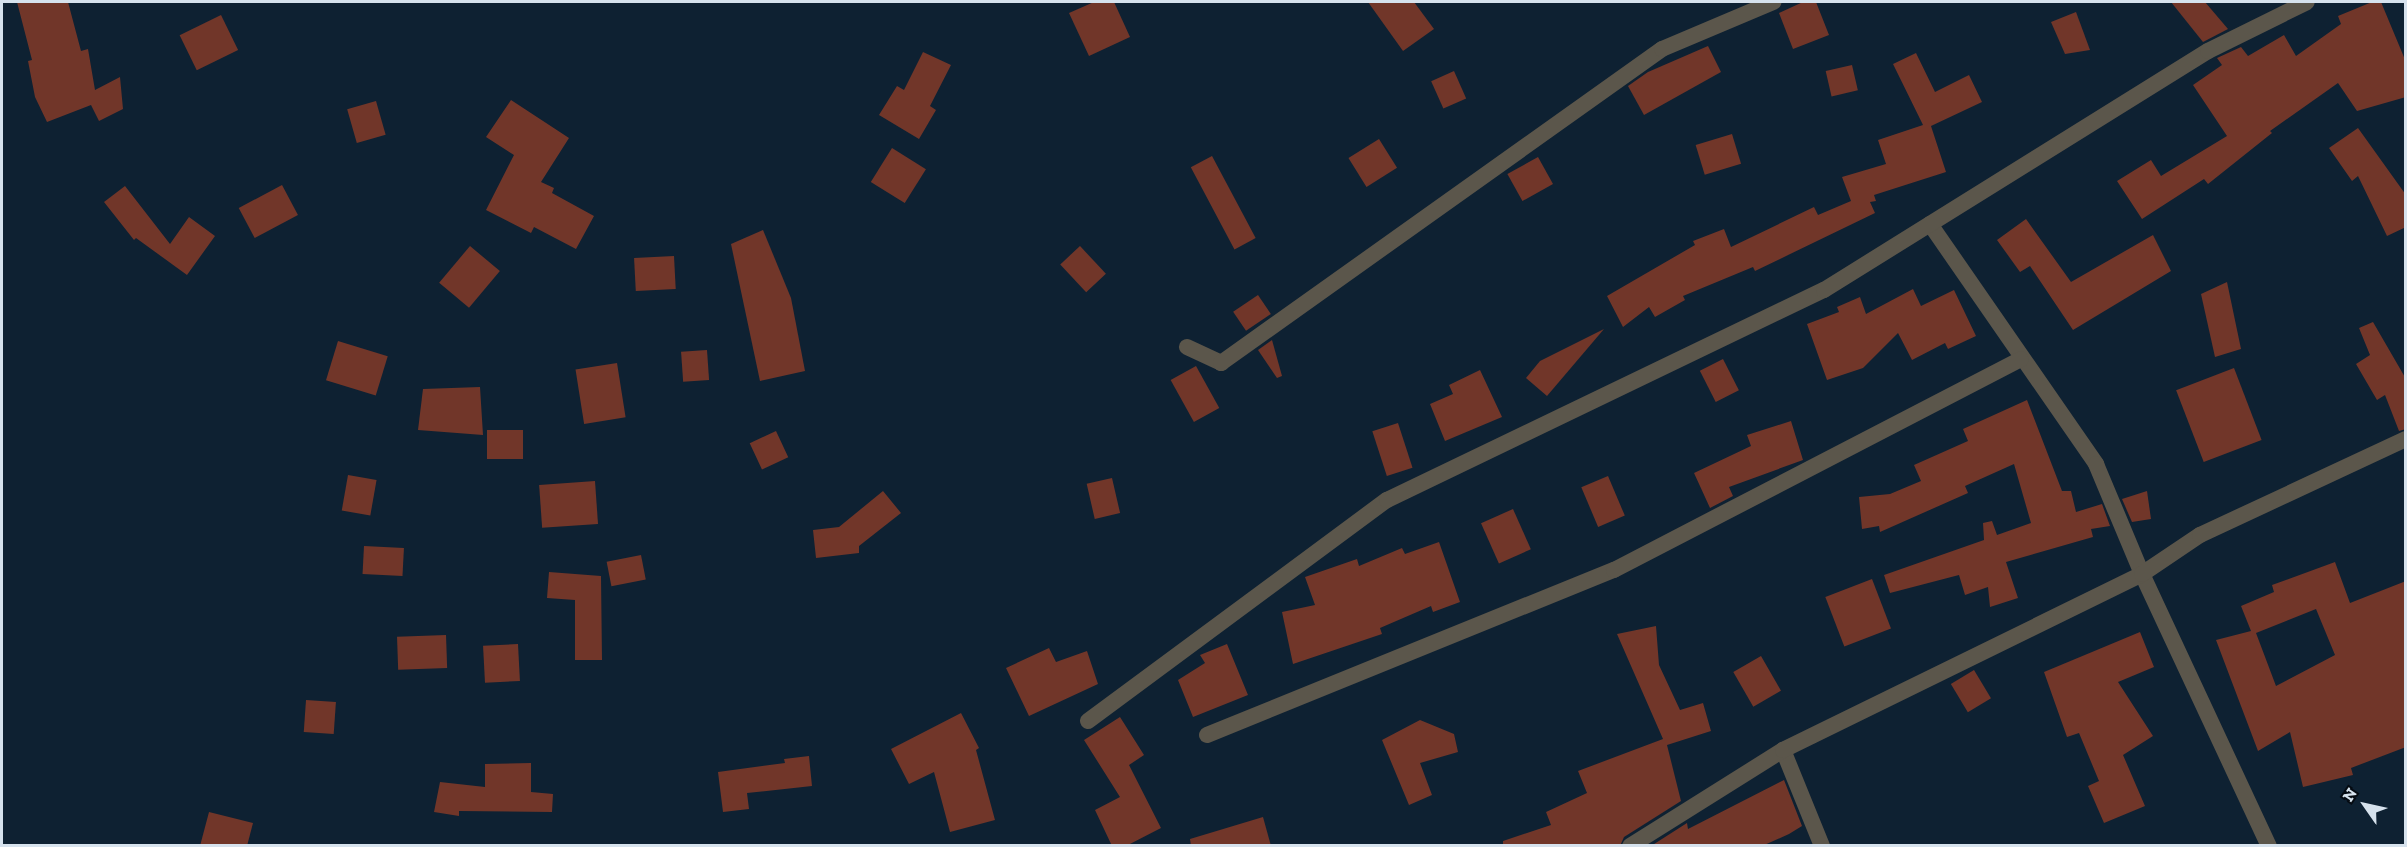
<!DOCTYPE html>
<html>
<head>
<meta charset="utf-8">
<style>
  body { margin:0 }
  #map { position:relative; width:2407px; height:847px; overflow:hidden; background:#0e2132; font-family:"Zilla Slab",serif }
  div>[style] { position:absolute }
  .building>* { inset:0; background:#713629; transform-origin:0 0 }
  .minor>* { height:16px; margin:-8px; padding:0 8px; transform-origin:8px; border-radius:8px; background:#5b564b }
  span { translate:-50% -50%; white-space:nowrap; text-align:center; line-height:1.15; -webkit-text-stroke:4.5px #040a11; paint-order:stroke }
  .frame { position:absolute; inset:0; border:3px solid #d6e2ed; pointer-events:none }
  .north { position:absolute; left:2335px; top:775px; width:60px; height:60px; -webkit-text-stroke:4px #040a11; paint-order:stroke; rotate:304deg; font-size:16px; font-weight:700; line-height:24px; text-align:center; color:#d6e2ed }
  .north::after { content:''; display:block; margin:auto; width:21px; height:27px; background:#d6e2ed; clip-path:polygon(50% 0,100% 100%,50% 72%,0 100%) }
</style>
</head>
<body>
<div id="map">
  <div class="building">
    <div style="clip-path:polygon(17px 2px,68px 2px,81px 51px,88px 49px,95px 90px,120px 77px,123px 109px,99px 121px,91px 105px,47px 122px,35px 97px,28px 61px,32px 60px)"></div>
    <div style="clip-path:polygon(1094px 2px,1114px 2px,1130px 37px,1089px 56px,1069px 13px)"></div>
    <div style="clip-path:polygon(1368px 2px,1414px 2px,1434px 29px,1403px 51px)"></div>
    <div style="clip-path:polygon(1803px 2px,1816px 2px,1829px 35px,1793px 49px,1779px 13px)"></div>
    <div style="clip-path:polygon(2171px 2px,2205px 2px,2228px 29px,2203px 42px)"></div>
    <div style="clip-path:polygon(2372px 2px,2381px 2px,2406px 62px,2406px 97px,2357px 111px,2338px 83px,2270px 131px,2272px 133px,2208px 184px,2204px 179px,2142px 219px,2117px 181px,2151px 160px,2161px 176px,2227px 136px,2193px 85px,2222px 65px,2217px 58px,2241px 47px,2248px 56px,2284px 35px,2296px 56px,2341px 24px,2338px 16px)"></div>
    <div style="clip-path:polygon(2076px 12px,2090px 50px,2065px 54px,2051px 22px)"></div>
    <div style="left:221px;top:15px;width:39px;height:46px;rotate:64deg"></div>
    <div style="clip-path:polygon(1708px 46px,1721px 72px,1644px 115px,1628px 86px,1648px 72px)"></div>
    <div style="clip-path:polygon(923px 52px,951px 65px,930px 106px,936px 110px,919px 139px,879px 115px,897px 86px,904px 90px)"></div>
    <div style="clip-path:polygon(1916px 53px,1935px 92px,1969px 75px,1982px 102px,1931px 126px,1946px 172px,1874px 195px,1876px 201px,1870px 202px,1875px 213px,1755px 271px,1753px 267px,1683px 296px,1685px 300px,1655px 317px,1649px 307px,1623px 327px,1607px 296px,1695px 245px,1693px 241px,1724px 229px,1731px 247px,1814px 207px,1818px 215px,1851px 201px,1842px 177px,1886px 164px,1878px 140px,1923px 125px,1893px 64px)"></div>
    <div style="left:1852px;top:65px;width:26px;height:27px;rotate:77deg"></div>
    <div style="left:1454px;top:71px;width:30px;height:25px;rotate:66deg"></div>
    <div style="clip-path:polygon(511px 100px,569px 138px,541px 182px,554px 188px,552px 193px,594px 216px,576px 249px,534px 227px,531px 233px,486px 210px,514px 155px,486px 137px)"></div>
    <div style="left:376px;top:101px;width:35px;height:30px;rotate:74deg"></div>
    <div style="clip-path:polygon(2358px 128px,2406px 195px,2406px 227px,2387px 236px,2358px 176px,2352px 181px,2329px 148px)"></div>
    <div style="left:1732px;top:134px;width:31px;height:38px;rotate:73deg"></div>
    <div style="left:1379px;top:139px;width:34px;height:36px;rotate:58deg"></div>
    <div style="left:892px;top:148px;width:40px;height:40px;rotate:32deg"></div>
    <div style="left:1212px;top:156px;width:93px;height:24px;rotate:62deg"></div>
    <div style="left:1538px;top:157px;width:31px;height:35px;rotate:61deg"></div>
    <div style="left:282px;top:185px;width:34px;height:49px;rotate:62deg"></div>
    <div style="clip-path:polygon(125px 186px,170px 244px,189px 217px,215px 236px,187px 275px,136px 238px,134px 240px,104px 202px)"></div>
    <div style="clip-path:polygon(2026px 219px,2071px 282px,2153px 235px,2171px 271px,2073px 330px,2030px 266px,2020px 272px,1997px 240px)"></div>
    <div style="clip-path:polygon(763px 230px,791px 298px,805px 371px,760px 381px,731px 244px)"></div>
    <div style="left:470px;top:246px;width:39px;height:48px;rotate:40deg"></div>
    <div style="left:1080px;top:246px;width:38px;height:27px;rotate:47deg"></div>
    <div style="left:674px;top:256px;width:33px;height:40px;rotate:87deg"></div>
    <div style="clip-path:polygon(2227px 282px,2241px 349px,2215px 357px,2201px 294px)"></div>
    <div style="clip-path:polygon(1913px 289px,1921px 306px,1954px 290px,1976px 336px,1948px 349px,1945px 343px,1912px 360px,1898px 333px,1863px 368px,1827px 380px,1807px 324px,1839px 312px,1837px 307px,1860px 297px,1866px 314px)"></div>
    <div style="left:1258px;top:295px;width:23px;height:30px;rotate:56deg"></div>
    <div style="clip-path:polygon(2373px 322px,2406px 379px,2406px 429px,2399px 431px,2385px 395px,2377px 400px,2356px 364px,2370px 355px,2359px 328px)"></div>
    <div style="clip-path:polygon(1604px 329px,1547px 396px,1526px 378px,1540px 361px)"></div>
    <div style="clip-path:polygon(1272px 340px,1282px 376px,1277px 378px,1258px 350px)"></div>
    <div style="left:338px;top:341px;width:52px;height:41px;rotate:17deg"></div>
    <div style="left:707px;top:350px;width:30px;height:26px;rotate:86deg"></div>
    <div style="left:1723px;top:359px;width:35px;height:26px;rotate:63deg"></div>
    <div style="left:617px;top:363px;width:55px;height:42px;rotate:81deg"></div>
    <div style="left:1196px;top:366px;width:48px;height:29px;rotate:61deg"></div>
    <div style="left:2234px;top:368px;width:77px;height:62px;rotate:69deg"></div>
    <div style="clip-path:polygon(1480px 370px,1502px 417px,1445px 441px,1430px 404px,1453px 394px,1449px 385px)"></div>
    <div style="clip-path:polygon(480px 387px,483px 435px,418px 430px,423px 389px)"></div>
    <div style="clip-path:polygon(2027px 400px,2062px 491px,2071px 491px,2076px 512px,2102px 504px,2110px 526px,2091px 529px,2093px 537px,2006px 562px,2018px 598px,1990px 607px,1988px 587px,1965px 595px,1959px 575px,1890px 593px,1884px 575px,1984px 540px,1983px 523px,1992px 521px,1997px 535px,2031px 523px,2014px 464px,1965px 486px,1968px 493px,1880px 532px,1879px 526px,1862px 529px,1859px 497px,1890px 494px,1921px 481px,1914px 465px,1968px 441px,1963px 429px)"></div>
    <div style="clip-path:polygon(1791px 421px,1803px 460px,1729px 487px,1733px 496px,1710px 508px,1694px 473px,1751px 446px,1747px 435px)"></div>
    <div style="left:1398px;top:423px;width:47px;height:27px;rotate:72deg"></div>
    <div style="left:487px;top:430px;width:36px;height:29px"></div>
    <div style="left:776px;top:431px;width:29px;height:29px;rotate:65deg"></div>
    <div style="left:348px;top:475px;width:29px;height:36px;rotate:10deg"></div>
    <div style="left:1608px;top:476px;width:43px;height:29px;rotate:67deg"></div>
    <div style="left:1112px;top:478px;width:36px;height:26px;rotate:77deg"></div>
    <div style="left:595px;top:481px;width:43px;height:56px;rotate:86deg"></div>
    <div style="clip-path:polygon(883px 491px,901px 513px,859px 546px,859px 553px,816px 558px,813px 530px,839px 527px)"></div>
    <div style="clip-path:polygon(2147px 491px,2151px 519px,2132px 522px,2122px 499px)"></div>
    <div style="left:1513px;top:509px;width:44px;height:35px;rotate:66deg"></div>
    <div style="clip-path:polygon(1439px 542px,1460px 602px,1433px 612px,1431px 606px,1380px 628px,1382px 634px,1293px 664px,1282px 612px,1315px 605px,1305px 577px,1357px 559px,1359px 566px,1402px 548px,1405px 554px)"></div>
    <div style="left:364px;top:546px;width:40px;height:28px;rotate:3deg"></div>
    <div style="left:641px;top:555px;width:25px;height:35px;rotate:79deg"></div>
    <div style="clip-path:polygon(evenodd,2335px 562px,2350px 603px,2406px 581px,2406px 747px,2351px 768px,2353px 775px,2303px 787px,2290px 732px,2258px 751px,2216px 640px,2251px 631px,2241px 606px,2274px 592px,2272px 585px,2335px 562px,2316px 609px,2335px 655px,2276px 686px,2256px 633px,2316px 609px)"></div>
    <div style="clip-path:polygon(549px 572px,601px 576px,602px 660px,575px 660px,575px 600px,547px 598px)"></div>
    <div style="left:1872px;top:579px;width:53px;height:50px;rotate:69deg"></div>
    <div style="clip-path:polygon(1656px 626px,1659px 665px,1680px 710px,1703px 703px,1711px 731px,1667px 745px,1681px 801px,1624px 837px,1620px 846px,1503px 846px,1503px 841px,1551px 825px,1546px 812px,1587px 793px,1578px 771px,1663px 739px,1617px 634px)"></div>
    <div style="clip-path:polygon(2140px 632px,2154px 667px,2118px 682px,2153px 736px,2123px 755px,2145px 806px,2104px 823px,2088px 786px,2099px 781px,2079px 733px,2067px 737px,2044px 672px)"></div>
    <div style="left:446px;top:635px;width:33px;height:49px;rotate:88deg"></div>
    <div style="left:518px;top:644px;width:37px;height:35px;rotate:87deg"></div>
    <div style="clip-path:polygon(1227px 644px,1248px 695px,1193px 717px,1178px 680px,1205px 663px,1200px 655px)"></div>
    <div style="clip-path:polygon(1049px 648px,1056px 662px,1087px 651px,1098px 684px,1029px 716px,1006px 668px)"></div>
    <div style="left:1761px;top:656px;width:40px;height:32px;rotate:60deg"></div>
    <div style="left:1974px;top:670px;width:33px;height:27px;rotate:59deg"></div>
    <div style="left:306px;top:700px;width:30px;height:32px;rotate:4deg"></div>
    <div style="clip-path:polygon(961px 713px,979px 748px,976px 750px,995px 820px,950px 832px,934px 772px,909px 784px,891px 749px)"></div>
    <div style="clip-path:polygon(1120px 717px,1144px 755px,1129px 765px,1161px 828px,1126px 846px,1112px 846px,1095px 810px,1120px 797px,1084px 740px)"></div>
    <div style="clip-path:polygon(1420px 720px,1454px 734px,1458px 752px,1420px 763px,1432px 795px,1409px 805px,1382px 740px)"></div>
    <div style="clip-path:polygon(809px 756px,812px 786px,747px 793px,749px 809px,723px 812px,718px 772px,785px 763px,784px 759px)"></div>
    <div style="clip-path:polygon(531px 763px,531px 792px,553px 794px,552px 812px,459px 811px,459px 816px,434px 812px,440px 782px,485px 787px,485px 764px)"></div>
    <div style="clip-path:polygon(1784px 780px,1802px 826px,1789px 834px,1762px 846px,1651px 846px,1687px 823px,1688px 829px)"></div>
    <div style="clip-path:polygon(209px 812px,253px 823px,247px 846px,200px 846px)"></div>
    <div style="clip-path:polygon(1263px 817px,1271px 846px,1191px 846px,1190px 839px)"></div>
  </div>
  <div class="minor">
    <div style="left:1930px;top:224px;width:292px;rotate:55.3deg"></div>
    <div style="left:2096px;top:464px;width:119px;rotate:67.3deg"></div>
    <div style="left:2142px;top:574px;width:300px;rotate:65deg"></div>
    <div style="left:1187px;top:347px;width:38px;rotate:25deg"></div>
    <div style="left:1221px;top:363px;width:541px;rotate:-35.45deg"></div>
    <div style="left:1662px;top:49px;width:121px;rotate:-22.9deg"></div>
    <div style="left:1088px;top:721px;width:372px;rotate:-36.5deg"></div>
    <div style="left:1387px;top:500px;width:485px;rotate:-25.7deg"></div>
    <div style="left:1824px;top:290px;width:452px;rotate:-31.9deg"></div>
    <div style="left:2208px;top:51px;width:110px;rotate:-26.3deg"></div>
    <div style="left:1207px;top:735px;width:439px;rotate:-22.1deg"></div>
    <div style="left:1614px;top:570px;width:458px;rotate:-27.4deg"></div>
    <div style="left:1783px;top:750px;width:104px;rotate:67.9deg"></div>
    <div style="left:1630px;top:846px;width:181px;rotate:-32.1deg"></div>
    <div style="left:1783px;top:750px;width:400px;rotate:-26.1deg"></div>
    <div style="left:2142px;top:574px;width:70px;rotate:-33.9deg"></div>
    <div style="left:2200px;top:535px;width:227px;rotate:-25deg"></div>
  </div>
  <div class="frame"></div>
  <div class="north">N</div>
</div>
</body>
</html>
